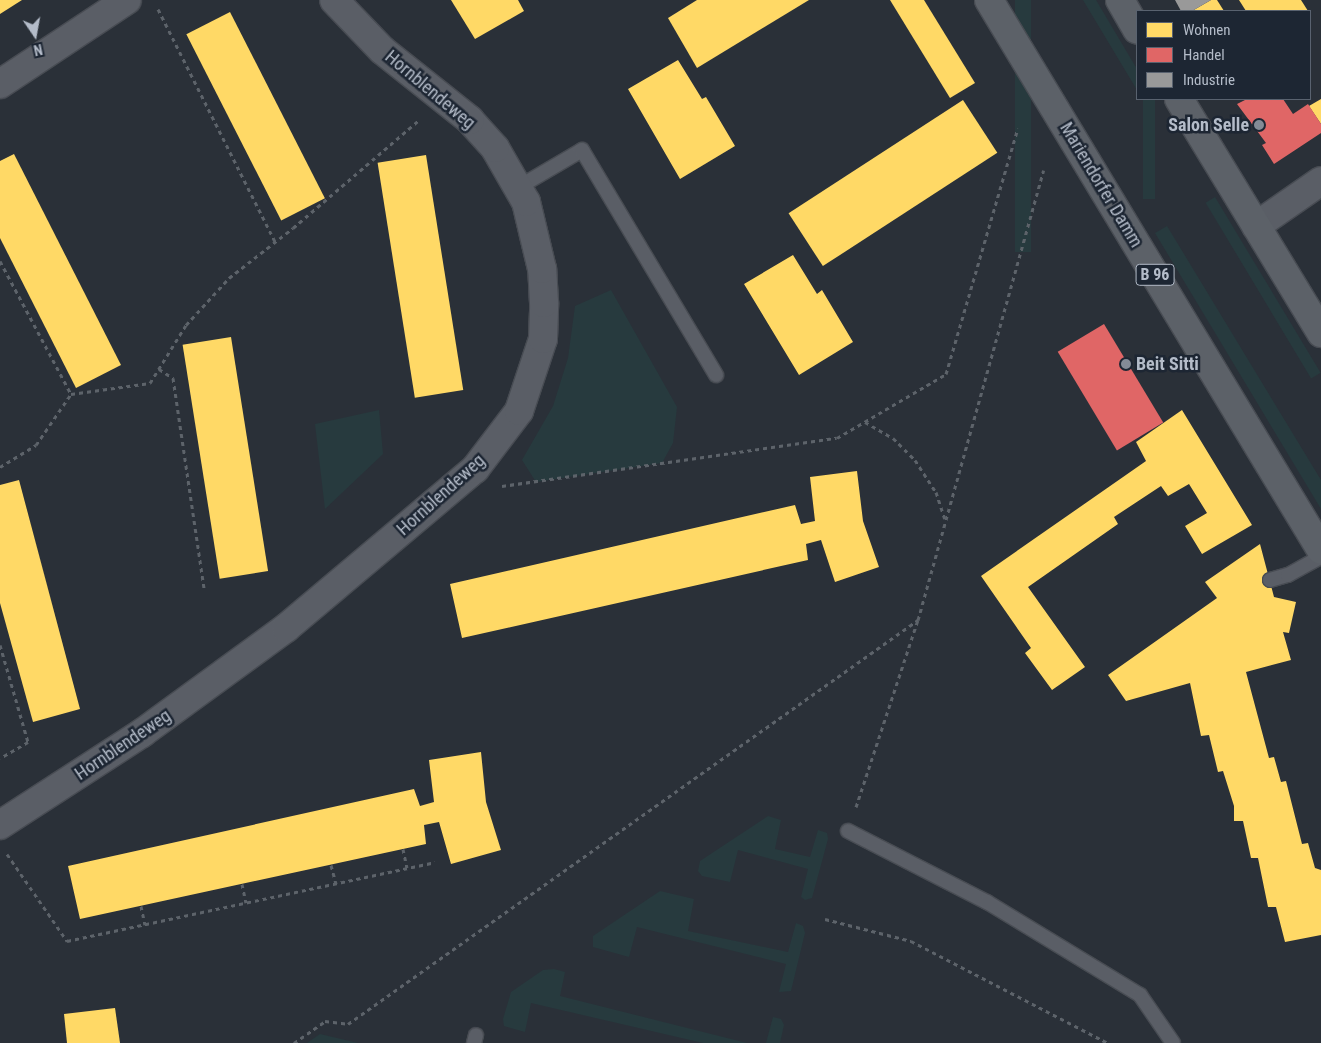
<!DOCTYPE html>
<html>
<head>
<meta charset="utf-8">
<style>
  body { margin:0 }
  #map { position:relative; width:1321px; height:1043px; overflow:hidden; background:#2a3038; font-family:"Roboto Condensed",sans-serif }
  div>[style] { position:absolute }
  .green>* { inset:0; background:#273a3e; transform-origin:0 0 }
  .homes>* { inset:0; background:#ffd966; transform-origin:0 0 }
  .shops>* { inset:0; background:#e06666; transform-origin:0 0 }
  .industry>* { inset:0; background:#999 }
  .path>* { height:3px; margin-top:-1.5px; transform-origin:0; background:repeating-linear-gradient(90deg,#5d636a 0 4px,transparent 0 8px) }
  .roads { filter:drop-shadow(1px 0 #484c53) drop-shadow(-1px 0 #484c53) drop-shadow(0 1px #484c53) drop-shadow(0 -1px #484c53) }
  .service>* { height:14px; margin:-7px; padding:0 7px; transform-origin:7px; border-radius:7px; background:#5a5e66 }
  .minor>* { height:28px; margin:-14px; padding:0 14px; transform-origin:14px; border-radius:14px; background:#5a5e66 }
  .primary>* { height:28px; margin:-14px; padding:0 14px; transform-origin:14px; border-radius:14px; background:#5c6168 }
  .dots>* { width:14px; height:14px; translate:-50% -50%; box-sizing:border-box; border:2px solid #1d2633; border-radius:50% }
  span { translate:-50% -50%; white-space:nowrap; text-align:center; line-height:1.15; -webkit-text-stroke:5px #1d2633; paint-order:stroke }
  .shield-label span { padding:1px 4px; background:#1d2633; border:1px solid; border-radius:4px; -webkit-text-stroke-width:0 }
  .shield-label { font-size:16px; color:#b4bcc9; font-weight:700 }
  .street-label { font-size:18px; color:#b4bcc9 }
  .poi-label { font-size:18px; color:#b4bcc9; font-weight:700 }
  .right { translate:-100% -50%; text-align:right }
  .left { translate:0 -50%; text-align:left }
  .legend { position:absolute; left:1136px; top:10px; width:175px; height:90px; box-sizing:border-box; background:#1d2633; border:1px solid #59626f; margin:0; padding:6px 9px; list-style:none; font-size:15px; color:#b4bcc9 }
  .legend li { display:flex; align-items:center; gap:10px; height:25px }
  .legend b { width:25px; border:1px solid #59626f }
  .north { position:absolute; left:10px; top:10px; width:50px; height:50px; -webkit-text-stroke:4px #1d2633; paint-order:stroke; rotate:168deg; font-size:14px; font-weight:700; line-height:20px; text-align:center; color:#b4bcc9 }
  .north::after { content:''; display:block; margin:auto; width:18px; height:22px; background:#b4bcc9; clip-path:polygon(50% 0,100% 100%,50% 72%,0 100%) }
</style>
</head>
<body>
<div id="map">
  <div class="green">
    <div style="left:1015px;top:0;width:16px;height:252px"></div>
    <div style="clip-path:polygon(1083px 0,1096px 0,1137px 69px,1137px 90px)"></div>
    <div style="left:1143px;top:99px;width:12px;height:100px"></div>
    <div style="left:1215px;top:197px;width:205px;height:11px;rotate:59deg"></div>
    <div style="clip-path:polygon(1167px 226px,1321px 480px,1321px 509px,1155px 233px)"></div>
    <div style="clip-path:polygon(611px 290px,677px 407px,673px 443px,662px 463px,536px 482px,522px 460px,553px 406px,568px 358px,575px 306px)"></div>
    <div style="clip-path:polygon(379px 410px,383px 454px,325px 509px,315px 424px)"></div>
    <div style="clip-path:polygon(768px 816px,781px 820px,775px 849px,810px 857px,818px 830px,827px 833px,828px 839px,812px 898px,805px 900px,801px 897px,808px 869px,738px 850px,730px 882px,702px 876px,698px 871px,700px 861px)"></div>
    <div style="clip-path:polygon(660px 891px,694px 899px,688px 931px,788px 952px,796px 923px,803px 926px,805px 933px,791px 991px,779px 992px,786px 964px,637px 927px,629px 957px,593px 947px,593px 936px)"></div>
    <div style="clip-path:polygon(554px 969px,565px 972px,560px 996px,747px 1043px,703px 1043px,531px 1003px,525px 1032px,504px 1026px,503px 1019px,511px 992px,543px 970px)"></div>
    <div style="clip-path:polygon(773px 1017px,781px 1019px,784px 1025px,780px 1043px,766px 1043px)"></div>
    <div style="clip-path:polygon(320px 1034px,358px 1043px,307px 1043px)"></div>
  </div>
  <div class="homes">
    <div style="clip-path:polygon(0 0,22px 0,0 14px)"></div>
    <div style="clip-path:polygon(451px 0,518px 0,524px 11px,475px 39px)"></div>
    <div style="clip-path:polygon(697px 0,809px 0,697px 68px,668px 18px)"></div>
    <div style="clip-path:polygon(890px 0,924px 0,975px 83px,950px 98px)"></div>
    <div style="clip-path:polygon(1211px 0,1217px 0,1224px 11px,1192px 11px)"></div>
    <div style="clip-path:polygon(1239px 0,1301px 0,1308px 11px,1246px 11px)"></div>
    <div style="left:230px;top:12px;width:209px;height:49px;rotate:63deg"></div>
    <div style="clip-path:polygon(678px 60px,702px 99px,706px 97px,735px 146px,680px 179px,628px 89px)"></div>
    <div style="clip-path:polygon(1321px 99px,1321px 124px,1309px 106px)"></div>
    <div style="left:963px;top:100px;width:63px;height:208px;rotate:57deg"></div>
    <div style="clip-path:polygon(14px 154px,121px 365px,76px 388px,0 238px,0 161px)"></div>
    <div style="left:426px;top:155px;width:238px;height:49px;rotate:81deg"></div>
    <div style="clip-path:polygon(793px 255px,817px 294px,822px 290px,853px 342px,799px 375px,744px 284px)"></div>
    <div style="left:231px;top:337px;width:237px;height:49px;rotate:81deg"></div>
    <div style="clip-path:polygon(1182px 410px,1252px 525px,1202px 554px,1185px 526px,1207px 513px,1189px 484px,1168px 496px,1161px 486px,1114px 517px,1118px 524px,1028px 587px,1085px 667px,1052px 690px,1025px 653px,1031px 648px,981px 576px,1146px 461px,1136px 442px)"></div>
    <div style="clip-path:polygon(857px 471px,863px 521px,879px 567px,835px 582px,821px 540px,806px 544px,808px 560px,462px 638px,450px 584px,795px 505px,801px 524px,815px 521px,810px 477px)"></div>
    <div style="clip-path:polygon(19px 480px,80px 709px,33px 722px,0 603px,0 485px)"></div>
    <div style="clip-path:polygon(1260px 544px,1274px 597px,1296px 602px,1289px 633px,1283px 632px,1291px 660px,1246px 672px,1269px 758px,1274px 757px,1281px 782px,1286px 781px,1302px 844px,1308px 843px,1315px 868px,1321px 870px,1321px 935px,1285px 942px,1276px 907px,1268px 907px,1258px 858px,1251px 858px,1243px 821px,1234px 821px,1234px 806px,1223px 771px,1218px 772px,1209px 735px,1201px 736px,1190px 683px,1126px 701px,1108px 675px,1217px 598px,1205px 582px)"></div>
    <div style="clip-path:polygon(481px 752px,486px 802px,501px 850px,451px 864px,439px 822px,424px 825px,426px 844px,80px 919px,68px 866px,414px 789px,420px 806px,434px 802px,429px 760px)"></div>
    <div style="clip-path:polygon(115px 1008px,120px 1043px,67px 1043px,64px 1014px)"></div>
  </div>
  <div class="shops">
    <div style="clip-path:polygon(1247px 99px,1283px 99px,1293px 114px,1308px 104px,1321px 124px,1321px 133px,1274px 164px,1262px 145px,1266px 143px,1237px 104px)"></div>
    <div style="left:1104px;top:324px;width:115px;height:54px;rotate:59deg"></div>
  </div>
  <div class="industry">
    <div style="clip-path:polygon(1175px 0,1211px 0,1192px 11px,1181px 11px)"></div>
  </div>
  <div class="path">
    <div style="left:158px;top:9px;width:261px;rotate:63.3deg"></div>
    <div style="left:0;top:261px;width:151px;rotate:61.9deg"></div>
    <div style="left:159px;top:369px;width:17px;rotate:33deg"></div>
    <div style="left:173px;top:378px;width:213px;rotate:81.6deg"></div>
    <div style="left:865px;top:422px;width:32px;rotate:30deg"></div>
    <div style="left:893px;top:438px;width:31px;rotate:45deg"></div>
    <div style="left:915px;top:460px;width:38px;rotate:57deg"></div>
    <div style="left:936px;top:492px;width:28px;rotate:72deg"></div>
    <div style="left:0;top:467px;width:42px;rotate:-31.4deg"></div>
    <div style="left:36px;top:445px;width:62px;rotate:-55.5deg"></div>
    <div style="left:71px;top:394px;width:80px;rotate:-7.9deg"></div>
    <div style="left:150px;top:383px;width:68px;rotate:-58.2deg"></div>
    <div style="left:186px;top:325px;width:64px;rotate:-47.5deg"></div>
    <div style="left:229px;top:278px;width:81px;rotate:-38deg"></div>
    <div style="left:293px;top:228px;width:167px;rotate:-40.6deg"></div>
    <div style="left:502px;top:486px;width:338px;rotate:-8.2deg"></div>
    <div style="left:837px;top:438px;width:126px;rotate:-30.4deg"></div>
    <div style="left:946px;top:374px;width:256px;rotate:-73.7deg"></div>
    <div style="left:0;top:645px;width:101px;rotate:73.9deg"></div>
    <div style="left:28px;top:742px;width:32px;rotate:150deg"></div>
    <div style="left:856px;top:807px;width:197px;rotate:-71.7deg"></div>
    <div style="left:918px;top:620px;width:467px;rotate:-74.4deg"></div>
    <div style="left:403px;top:849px;width:19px;rotate:78deg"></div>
    <div style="left:7px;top:854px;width:106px;rotate:55.4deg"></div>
    <div style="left:67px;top:941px;width:376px;rotate:-12.1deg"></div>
    <div style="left:331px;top:865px;width:20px;rotate:75deg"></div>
    <div style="left:242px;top:884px;width:19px;rotate:78deg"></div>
    <div style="left:141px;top:906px;width:19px;rotate:78deg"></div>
    <div style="left:825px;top:919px;width:89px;rotate:14.3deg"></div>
    <div style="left:911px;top:941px;width:222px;rotate:27.4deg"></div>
    <div style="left:294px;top:1043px;width:38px;rotate:-35deg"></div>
    <div style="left:325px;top:1021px;width:23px;rotate:7deg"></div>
    <div style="left:348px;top:1024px;width:699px;rotate:-35.33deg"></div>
  </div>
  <div class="roads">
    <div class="service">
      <div style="left:519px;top:187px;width:73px;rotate:-30.4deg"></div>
      <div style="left:582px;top:150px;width:262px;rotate:59.2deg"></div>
      <div style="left:1270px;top:580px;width:19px;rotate:-16deg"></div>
      <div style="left:1288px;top:575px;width:38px;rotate:-29deg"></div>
      <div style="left:848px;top:831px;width:156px;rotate:27.1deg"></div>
      <div style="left:987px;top:902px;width:179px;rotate:31.3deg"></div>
      <div style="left:1140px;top:995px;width:58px;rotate:55.5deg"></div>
      <div style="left:474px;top:1043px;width:8px;rotate:-76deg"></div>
    </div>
    <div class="minor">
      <div style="left:0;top:84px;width:152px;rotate:-33.5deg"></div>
      <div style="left:1256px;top:226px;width:79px;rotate:-34.7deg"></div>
      <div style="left:0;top:825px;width:169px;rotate:-32.9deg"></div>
      <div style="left:142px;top:733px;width:178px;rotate:-36.1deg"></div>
      <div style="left:286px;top:628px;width:247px;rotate:-40.1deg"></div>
      <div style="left:475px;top:469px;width:73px;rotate:-52.8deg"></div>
      <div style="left:519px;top:411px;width:76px;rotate:-71.6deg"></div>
      <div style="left:543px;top:339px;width:36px;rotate:-88deg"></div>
      <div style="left:544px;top:303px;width:34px;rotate:-93deg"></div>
      <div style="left:542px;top:269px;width:69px;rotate:-103.4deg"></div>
      <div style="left:526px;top:202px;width:62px;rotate:-119.9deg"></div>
      <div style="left:495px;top:148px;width:38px;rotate:-132deg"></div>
      <div style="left:470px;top:120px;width:112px;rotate:-141.5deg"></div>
      <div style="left:382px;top:50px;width:69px;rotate:-133.8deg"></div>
    </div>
    <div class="primary">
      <div style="left:989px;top:0;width:642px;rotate:58.88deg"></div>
      <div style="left:1120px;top:0;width:34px;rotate:60deg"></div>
      <div style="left:1179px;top:99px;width:274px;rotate:58.7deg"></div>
    </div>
  </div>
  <div class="dots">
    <div style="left:1259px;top:125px;background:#848b96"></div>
    <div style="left:1126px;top:364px;background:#848b96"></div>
  </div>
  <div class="shield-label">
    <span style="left:1155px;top:275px">B 96</span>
  </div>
  <div class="street-label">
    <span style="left:430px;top:90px;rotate:40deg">Hornblendeweg</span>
    <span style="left:1101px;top:185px;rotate:59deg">Mariendorfer Damm</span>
    <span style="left:441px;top:495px;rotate:-42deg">Hornblendeweg</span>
    <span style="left:123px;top:745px;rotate:-34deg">Hornblendeweg</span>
  </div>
  <div class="poi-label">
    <span class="right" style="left:1249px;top:125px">Salon Selle</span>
    <span class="left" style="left:1136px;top:364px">Beit Sitti</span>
  </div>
  <ul class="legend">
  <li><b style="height:14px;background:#ffd966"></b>Wohnen</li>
  <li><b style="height:14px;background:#e06666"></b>Handel</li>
  <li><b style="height:14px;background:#999"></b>Industrie</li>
  </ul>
  <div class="north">N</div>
</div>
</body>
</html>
